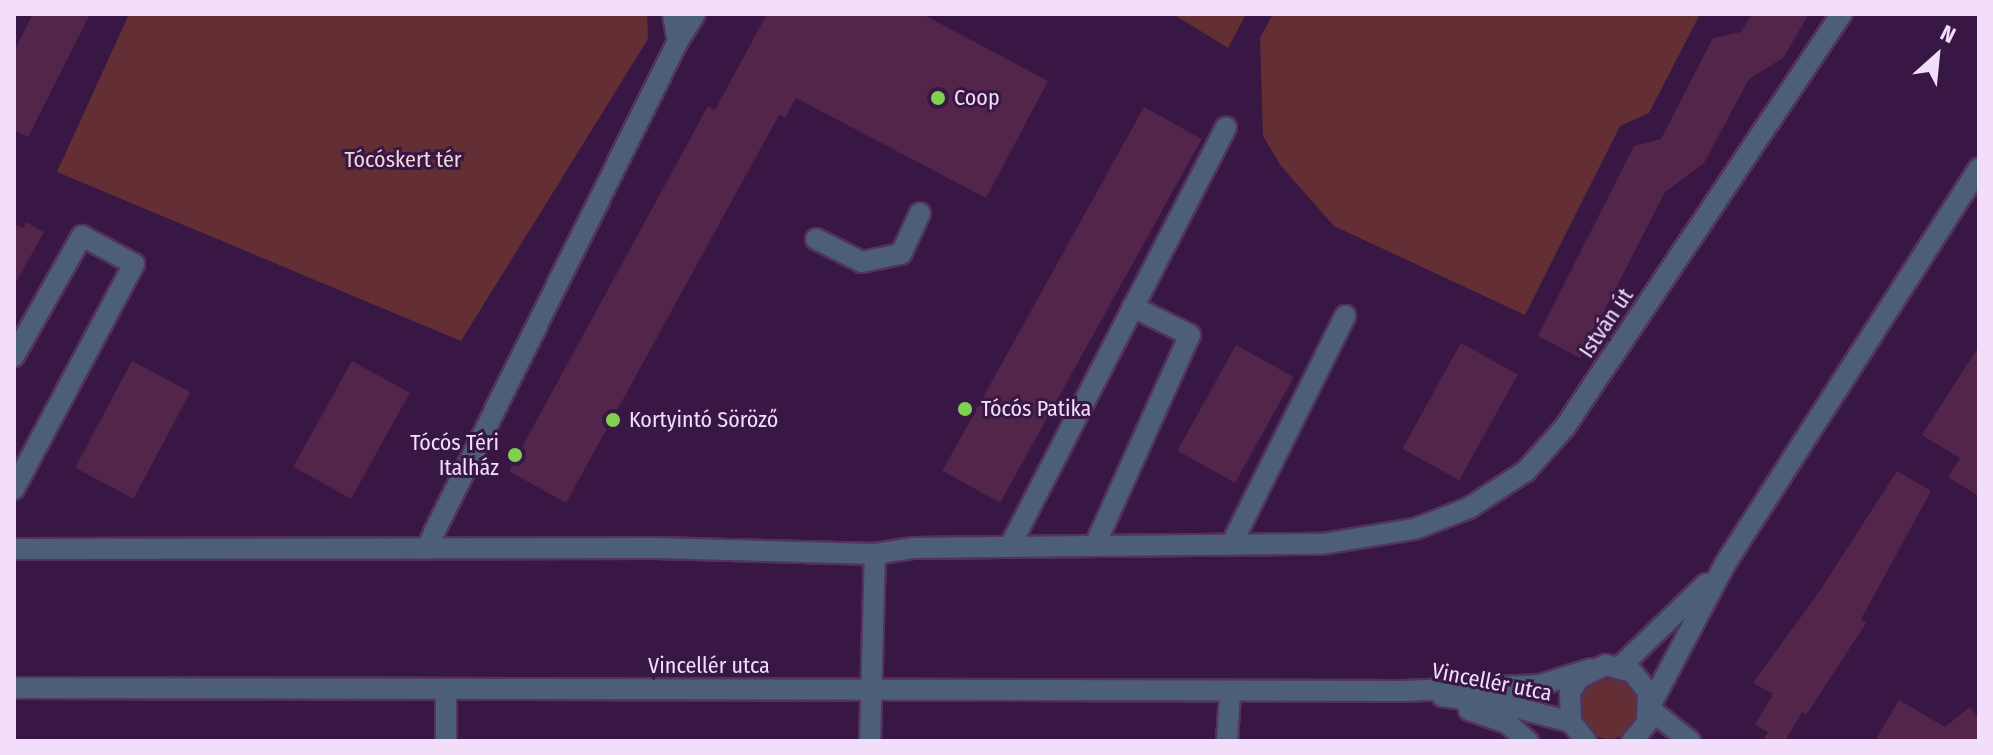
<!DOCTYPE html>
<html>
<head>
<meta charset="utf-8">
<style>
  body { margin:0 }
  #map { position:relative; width:1993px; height:755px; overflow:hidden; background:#381745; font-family:"Fira Sans Condensed",sans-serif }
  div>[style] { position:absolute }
  .green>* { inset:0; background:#632e34 }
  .round { border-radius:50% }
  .building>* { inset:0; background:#54254b; transform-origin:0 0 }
  .roads { filter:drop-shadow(2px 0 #52335e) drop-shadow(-2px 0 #52335e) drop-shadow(0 2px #52335e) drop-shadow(0 -2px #52335e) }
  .minor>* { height:20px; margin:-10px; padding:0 10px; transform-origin:10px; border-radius:10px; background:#4d5f78 }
  .dots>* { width:22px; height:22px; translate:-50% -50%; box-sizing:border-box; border:4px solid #381745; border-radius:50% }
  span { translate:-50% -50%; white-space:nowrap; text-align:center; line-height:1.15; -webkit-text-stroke:6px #381745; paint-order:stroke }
  .poi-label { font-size:22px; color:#f2defb }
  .left { translate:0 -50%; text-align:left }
  .right { translate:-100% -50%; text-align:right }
  .park-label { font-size:22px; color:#efd8d8 }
  .street-label { font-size:22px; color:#f2defb }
  .frame { position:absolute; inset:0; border:16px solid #f2defb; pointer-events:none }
  .north { position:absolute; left:1897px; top:16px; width:80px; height:80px; -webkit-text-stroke:6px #381745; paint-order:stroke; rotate:27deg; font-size:22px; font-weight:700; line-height:32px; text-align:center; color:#f2defb }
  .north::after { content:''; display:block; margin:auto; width:28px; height:36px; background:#f2defb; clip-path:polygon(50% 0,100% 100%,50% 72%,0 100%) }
</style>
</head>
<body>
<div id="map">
  <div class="green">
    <div style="clip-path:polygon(129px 14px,647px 14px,648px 39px,461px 341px,57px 172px)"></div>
    <div style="clip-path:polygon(1173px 14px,1246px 14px,1228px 48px)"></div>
    <div style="clip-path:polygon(1273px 14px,1700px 14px,1649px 113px,1620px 126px,1525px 315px,1334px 226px,1281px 166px,1263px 136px,1260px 38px)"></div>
    <div class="round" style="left:1579px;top:679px;width:60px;height:60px"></div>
  </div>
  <div class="building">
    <div style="clip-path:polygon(33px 14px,90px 14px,28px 137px,14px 130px,14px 51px)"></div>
    <div style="clip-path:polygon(767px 14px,922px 14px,1048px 81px,986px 198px,796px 98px,785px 118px,779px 115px,566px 503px,509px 471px,708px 106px,715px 110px)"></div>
    <div style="clip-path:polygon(1752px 14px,1809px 14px,1783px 58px,1749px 79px,1704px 163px,1665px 192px,1580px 358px,1538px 336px,1634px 146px,1661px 139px,1713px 38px,1741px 32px)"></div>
    <div style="left:1144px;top:107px;width:66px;height:416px;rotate:29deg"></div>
    <div style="clip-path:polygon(26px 222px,44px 232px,14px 286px,14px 224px,23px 228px)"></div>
    <div style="left:1461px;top:343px;width:65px;height:121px;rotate:29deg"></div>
    <div style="left:1236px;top:345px;width:66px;height:121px;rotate:29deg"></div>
    <div style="clip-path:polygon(1979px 346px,1979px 496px,1948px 477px,1960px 458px,1922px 435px)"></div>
    <div style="left:132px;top:361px;width:66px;height:121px;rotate:28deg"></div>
    <div style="left:352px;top:361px;width:66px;height:121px;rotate:29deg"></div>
    <div style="clip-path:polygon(1897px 471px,1931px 491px,1861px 619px,1866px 623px,1806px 715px,1802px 712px,1785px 741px,1763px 741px,1768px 732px,1755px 725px,1773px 694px,1753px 683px,1819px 592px)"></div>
    <div style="clip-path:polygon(1899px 700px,1945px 727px,1970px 707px,1979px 718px,1979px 741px,1875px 741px)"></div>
  </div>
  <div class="roads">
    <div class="minor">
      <div style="left:673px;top:14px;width:27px;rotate:80deg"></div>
      <div style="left:678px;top:41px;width:32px;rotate:-58deg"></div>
      <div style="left:816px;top:239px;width:51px;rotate:26.6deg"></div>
      <div style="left:862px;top:262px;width:40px;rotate:-12deg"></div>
      <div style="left:901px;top:254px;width:45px;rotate:-65.1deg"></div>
      <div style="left:14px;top:356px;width:138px;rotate:-60.5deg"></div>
      <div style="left:82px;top:236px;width:59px;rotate:28.3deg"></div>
      <div style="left:134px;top:264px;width:255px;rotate:118.1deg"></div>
      <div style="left:1232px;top:543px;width:254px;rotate:-63.5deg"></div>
      <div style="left:1095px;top:545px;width:230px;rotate:-65.7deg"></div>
      <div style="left:1190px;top:335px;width:64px;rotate:-153.8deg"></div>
      <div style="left:1010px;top:546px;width:471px;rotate:-62.7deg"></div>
      <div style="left:14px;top:549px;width:642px;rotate:-0.09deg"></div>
      <div style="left:656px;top:548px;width:219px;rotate:1.6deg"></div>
      <div style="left:875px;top:554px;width:39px;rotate:-9deg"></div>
      <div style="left:914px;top:548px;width:408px;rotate:-0.6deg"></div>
      <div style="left:1322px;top:544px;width:94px;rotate:-9.2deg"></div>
      <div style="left:1415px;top:529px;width:58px;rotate:-21.3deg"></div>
      <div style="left:1469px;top:508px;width:68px;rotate:-33deg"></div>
      <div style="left:1526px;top:471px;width:59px;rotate:-48.4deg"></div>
      <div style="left:1565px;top:427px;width:497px;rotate:-56.2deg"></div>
      <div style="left:426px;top:549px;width:567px;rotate:-63.62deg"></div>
      <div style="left:1620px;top:667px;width:120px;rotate:-44deg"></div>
      <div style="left:14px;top:688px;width:1390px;rotate:0.12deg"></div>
      <div style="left:1404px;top:691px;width:136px;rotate:-2.5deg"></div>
      <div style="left:1540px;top:685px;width:53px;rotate:-17.4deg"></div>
      <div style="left:446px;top:690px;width:51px;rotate:90deg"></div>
      <div style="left:1442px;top:696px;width:65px;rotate:8deg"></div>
      <div style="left:1506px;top:705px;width:67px;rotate:14.7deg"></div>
      <div style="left:1651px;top:704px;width:158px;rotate:-62.1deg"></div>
      <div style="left:1725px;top:564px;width:470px;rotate:-57.3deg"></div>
      <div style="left:1469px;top:710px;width:40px;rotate:18.9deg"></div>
      <div style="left:1507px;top:723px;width:28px;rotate:41deg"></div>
      <div style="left:1651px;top:710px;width:50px;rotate:38.5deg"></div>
      <div style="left:870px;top:741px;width:187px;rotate:-88.5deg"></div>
      <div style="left:1227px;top:741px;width:48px;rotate:-86.4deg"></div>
      <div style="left:1586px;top:741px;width:24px;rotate:-128deg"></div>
      <div style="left:1571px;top:722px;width:30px;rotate:-92deg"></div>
      <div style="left:1570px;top:692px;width:17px;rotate:-57deg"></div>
      <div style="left:1579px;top:678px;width:30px;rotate:-26deg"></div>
      <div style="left:1606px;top:665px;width:27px;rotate:15deg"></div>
      <div style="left:1632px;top:672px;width:26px;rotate:51deg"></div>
      <div style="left:1648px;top:692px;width:31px;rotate:92deg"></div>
      <div style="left:1647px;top:723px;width:23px;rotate:130deg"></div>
    </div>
  </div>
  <div class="dots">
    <div style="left:938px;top:98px;background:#81d050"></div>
    <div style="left:965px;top:409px;background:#81d050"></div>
    <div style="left:613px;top:420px;background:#81d050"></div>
    <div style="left:515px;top:455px;background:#81d050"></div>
  </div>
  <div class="poi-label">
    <span class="left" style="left:954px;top:98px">Coop</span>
    <span class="left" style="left:981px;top:409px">Tócós Patika</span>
    <span class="left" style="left:629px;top:420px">Kortyintó Söröző</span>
    <span class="right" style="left:499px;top:455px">Tócós Téri<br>Italház</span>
  </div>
  <div class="park-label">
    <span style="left:403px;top:160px">Tócóskert tér</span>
  </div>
  <div class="street-label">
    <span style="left:1606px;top:323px;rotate:-56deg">István út</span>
    <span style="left:709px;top:666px">Vincellér utca</span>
    <span style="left:1492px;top:682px;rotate:11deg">Vincellér utca</span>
  </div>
  <div class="frame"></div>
  <div class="north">N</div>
</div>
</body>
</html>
